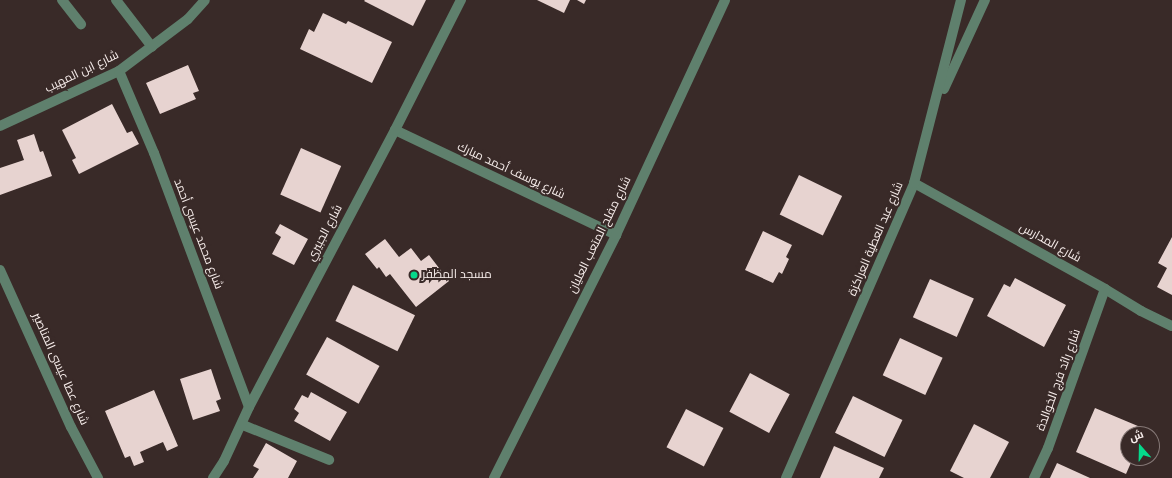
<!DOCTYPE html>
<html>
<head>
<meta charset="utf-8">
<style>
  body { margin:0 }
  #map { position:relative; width:1172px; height:478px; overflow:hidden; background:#392a28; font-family:"DM Sans",Cairo,sans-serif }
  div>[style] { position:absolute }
  .building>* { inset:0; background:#e7d3d0; transform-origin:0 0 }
  .minor>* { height:10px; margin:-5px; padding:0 5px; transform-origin:5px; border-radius:5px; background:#5f806d }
  .dots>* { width:11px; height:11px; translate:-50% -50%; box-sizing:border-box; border:2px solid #392a28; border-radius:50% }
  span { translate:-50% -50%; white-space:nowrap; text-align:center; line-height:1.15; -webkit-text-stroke:4px #392a28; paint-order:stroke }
  .street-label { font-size:12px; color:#f8eeec }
  .poi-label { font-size:12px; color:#f8eeec }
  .left { translate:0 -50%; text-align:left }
  .north { position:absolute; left:1120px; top:426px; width:40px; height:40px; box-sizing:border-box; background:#392a28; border:1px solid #857876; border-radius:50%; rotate:340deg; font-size:11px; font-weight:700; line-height:16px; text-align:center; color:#f8eeec }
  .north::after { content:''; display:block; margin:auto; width:14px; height:18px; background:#05d98b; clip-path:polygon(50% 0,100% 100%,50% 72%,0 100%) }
</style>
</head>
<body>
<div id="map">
  <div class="building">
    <div style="clip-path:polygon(365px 0,426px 0,413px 26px,364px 1px)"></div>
    <div style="clip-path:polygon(537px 0,570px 0,564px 13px)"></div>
    <div style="clip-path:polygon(577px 0,586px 0,584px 4px)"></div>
    <div style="clip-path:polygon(323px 13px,346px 24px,348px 21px,392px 42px,372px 83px,300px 49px,309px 29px,314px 32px)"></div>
    <div style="clip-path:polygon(188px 65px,199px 91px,193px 93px,196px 99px,160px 114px,146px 83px)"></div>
    <div style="clip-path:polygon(112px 104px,127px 133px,132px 131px,139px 144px,79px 174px,72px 160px,76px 158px,62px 130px)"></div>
    <div style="clip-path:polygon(34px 134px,40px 152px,43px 151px,52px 176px,0 195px,0 168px,24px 160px,17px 140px)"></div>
    <div style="left:301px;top:148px;width:44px;height:51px;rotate:24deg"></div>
    <div style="left:799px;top:175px;width:48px;height:44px;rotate:26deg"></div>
    <div style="clip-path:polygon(280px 224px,308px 239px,294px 265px,272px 254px,281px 237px,275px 233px)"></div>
    <div style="clip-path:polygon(763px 231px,792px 245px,786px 257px,789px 259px,782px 274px,779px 272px,773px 283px,745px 270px)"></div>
    <div style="clip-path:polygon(1172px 237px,1172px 295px,1157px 287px,1167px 268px,1158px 263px)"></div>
    <div style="clip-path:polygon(385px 239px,399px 257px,411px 248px,421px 261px,429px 255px,449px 281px,416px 307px,390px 274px,386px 277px,379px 267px,377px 269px,365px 254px)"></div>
    <div style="clip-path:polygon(1015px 278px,1066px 305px,1044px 347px,987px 316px,1004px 284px,1010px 287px)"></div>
    <div style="left:930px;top:279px;width:48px;height:42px;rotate:24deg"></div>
    <div style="left:353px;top:285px;width:69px;height:40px;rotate:26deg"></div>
    <div style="left:327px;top:337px;width:60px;height:43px;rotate:29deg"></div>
    <div style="left:900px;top:338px;width:47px;height:41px;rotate:25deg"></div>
    <div style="clip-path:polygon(211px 369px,221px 399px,216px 401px,220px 411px,193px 420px,180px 379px)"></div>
    <div style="left:750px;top:373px;width:45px;height:44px;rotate:28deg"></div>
    <div style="clip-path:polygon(154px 390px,178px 446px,167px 451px,163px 442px,140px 452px,144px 462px,134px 466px,130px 456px,125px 458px,105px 411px)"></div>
    <div style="clip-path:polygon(311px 392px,347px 412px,330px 441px,294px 421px,299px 413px,294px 409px,302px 395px,308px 398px)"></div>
    <div style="left:853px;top:396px;width:55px;height:41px;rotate:26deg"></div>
    <div style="clip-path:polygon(1095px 408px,1145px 429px,1143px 434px,1128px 434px,1128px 458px,1133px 458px,1126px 474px,1076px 452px)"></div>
    <div style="left:686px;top:409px;width:42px;height:43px;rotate:27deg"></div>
    <div style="clip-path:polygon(974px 424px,1009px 442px,990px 478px,964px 478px,950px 471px)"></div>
    <div style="clip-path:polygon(266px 443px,297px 461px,288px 478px,253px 478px,259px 469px,253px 466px)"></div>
    <div style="clip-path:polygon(834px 446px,884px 468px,879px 478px,820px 478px)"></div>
    <div style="clip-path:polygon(1057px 463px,1090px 478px,1050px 478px)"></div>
  </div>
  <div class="minor">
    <div style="left:62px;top:0;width:31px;rotate:52deg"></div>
    <div style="left:116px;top:0;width:59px;rotate:52.5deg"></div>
    <div style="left:119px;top:71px;width:89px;rotate:66.9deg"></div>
    <div style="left:154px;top:153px;width:271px;rotate:69.5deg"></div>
    <div style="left:944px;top:89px;width:98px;rotate:-65.3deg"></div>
    <div style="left:0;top:126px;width:131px;rotate:-24.8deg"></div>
    <div style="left:119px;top:71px;width:86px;rotate:-37deg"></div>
    <div style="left:188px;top:19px;width:25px;rotate:-48deg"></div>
    <div style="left:395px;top:130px;width:245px;rotate:25.4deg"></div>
    <div style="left:914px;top:183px;width:218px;rotate:29deg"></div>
    <div style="left:1105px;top:289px;width:42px;rotate:31.4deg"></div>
    <div style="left:1141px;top:311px;width:34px;rotate:26deg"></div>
    <div style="left:0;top:270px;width:172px;rotate:65.7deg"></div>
    <div style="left:71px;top:427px;width:58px;rotate:62.1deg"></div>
    <div style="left:243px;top:425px;width:93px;rotate:22.1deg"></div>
    <div style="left:213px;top:478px;width:20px;rotate:-57deg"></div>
    <div style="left:224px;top:461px;width:60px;rotate:-65.2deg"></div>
    <div style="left:249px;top:407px;width:313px;rotate:-62.2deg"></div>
    <div style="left:395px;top:130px;width:146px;rotate:-63.1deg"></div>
    <div style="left:494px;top:478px;width:272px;rotate:-63.3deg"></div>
    <div style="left:616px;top:235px;width:259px;rotate:-65.1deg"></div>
    <div style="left:786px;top:478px;width:322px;rotate:-66.5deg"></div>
    <div style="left:914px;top:183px;width:189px;rotate:-75.6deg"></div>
    <div style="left:1034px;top:478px;width:33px;rotate:-65deg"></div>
    <div style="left:1048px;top:448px;width:169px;rotate:-70.3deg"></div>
  </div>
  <div class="dots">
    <div style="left:414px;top:275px;background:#05d98b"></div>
  </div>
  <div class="street-label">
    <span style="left:82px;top:72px;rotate:-26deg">شارع ابن المهيب</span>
    <span style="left:511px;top:171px;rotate:25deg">شارع يوسف أحمد مبارك</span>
    <span style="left:325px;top:233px;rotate:-62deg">شارع الجبيري</span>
    <span style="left:198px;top:234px;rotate:69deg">شارع محمد عيسى أحمد</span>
    <span style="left:600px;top:235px;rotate:-64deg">شارع مفلح المتعب العليان</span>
    <span style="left:876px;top:239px;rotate:-67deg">شارع عبد العطية العراكزة</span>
    <span style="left:1050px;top:243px;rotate:29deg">شارع المدارس</span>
    <span style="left:60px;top:369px;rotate:66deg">شارع عطا عيسى المناصير</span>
    <span style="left:1059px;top:380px;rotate:-70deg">شارع رائد فرج الخوالدة</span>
  </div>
  <div class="poi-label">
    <span class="left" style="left:422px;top:275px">مسجد المظفر</span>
  </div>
  <div class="north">ش</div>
</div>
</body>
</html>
